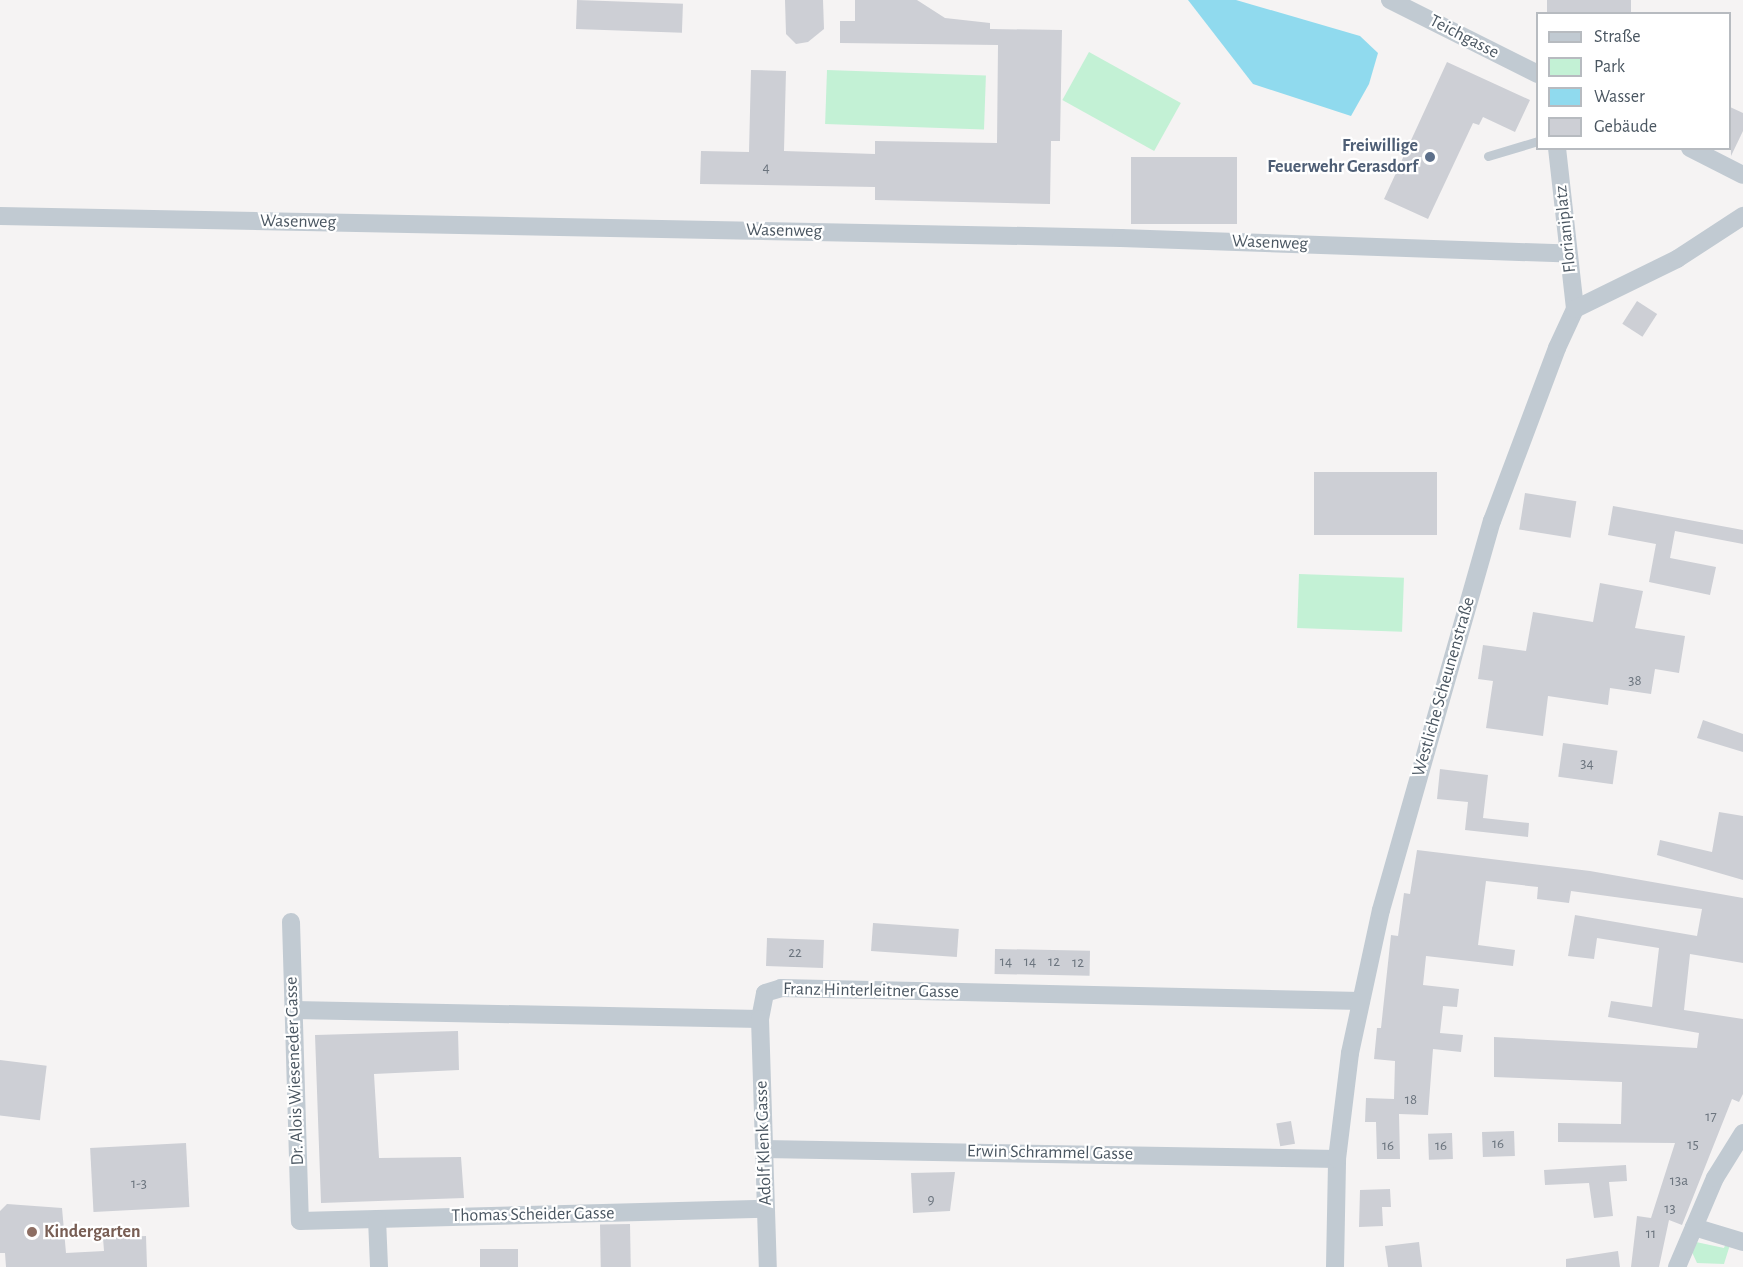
<!DOCTYPE html>
<html>
<head>
<meta charset="utf-8">
<style>
  body { margin:0 }
  #map { position:relative; width:1743px; height:1267px; overflow:hidden; background:#f5f3f3; font-family:"Alegreya Sans",sans-serif }
  div>[style] { position:absolute }
  .green>* { inset:0; background:#c3f1d5; transform-origin:0 0 }
  .water>* { inset:0; background:#90daee }
  .building>* { inset:0; background:#cdcfd5; transform-origin:0 0 }
  .lane>* { height:9px; margin:-4.5px; padding:0 4.5px; transform-origin:4.5px; border-radius:4.5px; background:#c1cad2 }
  .street>* { height:18px; margin:-9px; padding:0 9px; transform-origin:9px; border-radius:9px; background:#c1cad2 }
  .dots>* { width:16px; height:16px; translate:-50% -50%; box-sizing:border-box; border:3px solid #fff; border-radius:50% }
  span { translate:-50% -50%; white-space:nowrap; text-align:center; line-height:1.15; -webkit-text-stroke:4.5px #fff; paint-order:stroke }
  .number-label { font-size:15px; color:#6b747e }
  .number-label span { -webkit-text-stroke-width:0 }
  .street-label { font-size:18px; color:#4a5661 }
  .service-label { font-size:18px; color:#4e5e75; font-weight:700 }
  .right { translate:-100% -50%; text-align:right }
  .education-label { font-size:18px; color:#785e54; font-weight:700 }
  .left { translate:0 -50%; text-align:left }
  .legend { position:absolute; left:1536px; top:12px; width:195px; height:138px; box-sizing:border-box; background:#fff; border:2px solid #b7bbc0; margin:0; padding:8px 10px; list-style:none; font-size:18px; color:#4a5661 }
  .legend li { display:flex; align-items:center; gap:12px; height:30px }
  .legend b { width:30px; border:2px solid #b7bbc0 }
</style>
</head>
<body>
<div id="map">
  <div class="green">
    <div style="left:1089px;top:52px;width:105px;height:55px;rotate:29deg"></div>
    <div style="left:827px;top:70px;width:159px;height:54px;rotate:2deg"></div>
    <div style="left:1299px;top:574px;width:105px;height:54px;rotate:2deg"></div>
    <div style="clip-path:polygon(1729px 1234px,1733px 1235px,1724px 1264px,1697px 1263px,1691px 1250px,1696px 1242px,1724px 1248px)"></div>
  </div>
  <div class="water">
    <div style="clip-path:polygon(1188px 0,1236px 0,1360px 36px,1378px 53px,1369px 84px,1351px 116px,1253px 84px)"></div>
  </div>
  <div class="building">
    <div style="left:577px;top:0;width:106px;height:29px;rotate:2deg"></div>
    <div style="clip-path:polygon(785px 0,823px 0,824px 29px,808px 42px,796px 44px,786px 34px)"></div>
    <div style="clip-path:polygon(855px 0,917px 0,945px 18px,990px 23px,990px 29px,1062px 30px,1060px 141px,1051px 141px,1050px 204px,875px 200px,875px 187px,700px 184px,701px 151px,749px 152px,751px 70px,786px 71px,784px 151px,875px 154px,875px 141px,997px 143px,998px 45px,840px 43px,840px 21px,855px 21px)"></div>
    <div style="left:1547px;top:0;width:84px;height:14px"></div>
    <div style="clip-path:polygon(1447px 62px,1530px 100px,1515px 132px,1483px 117px,1479px 125px,1473px 123px,1428px 219px,1384px 199px)"></div>
    <div style="clip-path:polygon(1730px 107px,1743px 113px,1743px 131px,1731px 156px)"></div>
    <div style="left:1131px;top:157px;width:106px;height:67px"></div>
    <div style="left:1637px;top:301px;width:24px;height:27px;rotate:33deg"></div>
    <div style="left:1437px;top:472px;width:63px;height:123px;rotate:90deg"></div>
    <div style="left:1525px;top:493px;width:52px;height:37px;rotate:9deg"></div>
    <div style="clip-path:polygon(1613px 506px,1743px 530px,1743px 544px,1675px 531px,1670px 558px,1716px 567px,1710px 595px,1649px 582px,1656px 544px,1608px 535px)"></div>
    <div style="clip-path:polygon(1600px 583px,1643px 591px,1635px 628px,1685px 636px,1679px 673px,1655px 669px,1651px 694px,1610px 688px,1608px 705px,1548px 696px,1543px 736px,1486px 728px,1493px 681px,1478px 679px,1483px 645px,1526px 651px,1533px 612px,1593px 622px)"></div>
    <div style="clip-path:polygon(1703px 720px,1743px 734px,1743px 752px,1697px 738px)"></div>
    <div style="left:1563px;top:743px;width:55px;height:34px;rotate:8deg"></div>
    <div style="clip-path:polygon(1440px 769px,1488px 775px,1483px 818px,1529px 823px,1528px 837px,1465px 830px,1468px 802px,1437px 799px)"></div>
    <div style="clip-path:polygon(1719px 812px,1743px 816px,1743px 880px,1657px 855px,1660px 840px,1712px 852px)"></div>
    <div style="clip-path:polygon(1417px 850px,1590px 871px,1743px 898px,1743px 963px,1690px 954px,1684px 1010px,1743px 1019px,1743px 1094px,1739px 1102px,1732px 1099px,1682px 1225px,1669px 1220px,1659px 1267px,1631px 1267px,1637px 1216px,1651px 1218px,1675px 1143px,1558px 1142px,1558px 1123px,1621px 1124px,1622px 1082px,1494px 1077px,1494px 1037px,1697px 1048px,1699px 1033px,1608px 1017px,1611px 1001px,1652px 1007px,1659px 948px,1597px 938px,1594px 959px,1568px 956px,1575px 915px,1697px 936px,1702px 909px,1571px 891px,1569px 903px,1537px 899px,1538px 887px,1486px 881px,1478px 945px,1515px 950px,1513px 966px,1426px 956px,1423px 985px,1459px 989px,1457px 1007px,1443px 1006px,1440px 1033px,1463px 1035px,1461px 1052px,1433px 1049px,1428px 1115px,1399px 1114px,1400px 1159px,1377px 1159px,1376px 1122px,1365px 1122px,1366px 1098px,1394px 1099px,1395px 1061px,1374px 1059px,1377px 1028px,1381px 1028px,1391px 935px,1398px 936px,1404px 893px,1410px 894px)"></div>
    <div style="left:873px;top:923px;width:86px;height:28px;rotate:4deg"></div>
    <div style="left:767px;top:938px;width:57px;height:28px;rotate:2deg"></div>
    <div style="left:995px;top:949px;width:95px;height:25px;rotate:1deg"></div>
    <div style="clip-path:polygon(458px 1031px,459px 1070px,374px 1074px,379px 1158px,461px 1157px,464px 1198px,321px 1203px,315px 1035px)"></div>
    <div style="left:0;top:1060px;width:47px;height:55px;rotate:7deg"></div>
    <div style="left:1291px;top:1121px;width:23px;height:15px;rotate:80deg"></div>
    <div style="left:1514px;top:1131px;width:25px;height:32px;rotate:88deg"></div>
    <div style="left:1452px;top:1133px;width:26px;height:24px;rotate:88deg"></div>
    <div style="left:186px;top:1143px;width:64px;height:96px;rotate:87deg"></div>
    <div style="clip-path:polygon(1626px 1165px,1627px 1181px,1609px 1182px,1613px 1216px,1594px 1218px,1589px 1183px,1545px 1185px,1544px 1170px)"></div>
    <div style="clip-path:polygon(955px 1172px,950px 1211px,913px 1213px,911px 1173px)"></div>
    <div style="clip-path:polygon(1390px 1189px,1391px 1207px,1382px 1207px,1383px 1226px,1359px 1227px,1360px 1190px)"></div>
    <div style="clip-path:polygon(7px 1204px,62px 1208px,66px 1253px,104px 1251px,103px 1238px,146px 1236px,147px 1267px,6px 1267px,5px 1253px,0 1253px,0 1211px)"></div>
    <div style="left:630px;top:1224px;width:43px;height:30px;rotate:89deg"></div>
    <div style="clip-path:polygon(1419px 1242px,1422px 1267px,1388px 1267px,1385px 1246px)"></div>
    <div style="left:518px;top:1249px;width:18px;height:38px;rotate:90deg"></div>
    <div style="clip-path:polygon(1618px 1251px,1620px 1267px,1566px 1267px,1566px 1259px)"></div>
  </div>
  <div class="lane">
    <div style="left:1488px;top:156px;width:52px;rotate:-16.7deg"></div>
  </div>
  <div class="street">
    <div style="left:1390px;top:0;width:165px;rotate:26.6deg"></div>
    <div style="left:1557px;top:148px;width:162px;rotate:83.6deg"></div>
    <div style="left:1690px;top:148px;width:59px;rotate:27deg"></div>
    <div style="left:0;top:216px;width:1121px;rotate:1.12deg"></div>
    <div style="left:1121px;top:238px;width:447px;rotate:2deg"></div>
    <div style="left:291px;top:922px;width:299px;rotate:88.3deg"></div>
    <div style="left:300px;top:1221px;width:466px;rotate:-1.5deg"></div>
    <div style="left:294px;top:1010px;width:466px;rotate:1.1deg"></div>
    <div style="left:760px;top:1019px;width:26px;rotate:-79deg"></div>
    <div style="left:765px;top:993px;width:17px;rotate:-17deg"></div>
    <div style="left:781px;top:988px;width:580px;rotate:1.28deg"></div>
    <div style="left:760px;top:1019px;width:248px;rotate:88.2deg"></div>
    <div style="left:764px;top:1149px;width:573px;rotate:1deg"></div>
    <div style="left:377px;top:1219px;width:48px;rotate:87.6deg"></div>
    <div style="left:1694px;top:1227px;width:51px;rotate:17deg"></div>
    <div style="left:1335px;top:1267px;width:108px;rotate:-88.9deg"></div>
    <div style="left:1337px;top:1159px;width:107px;rotate:-83deg"></div>
    <div style="left:1350px;top:1053px;width:146px;rotate:-77.8deg"></div>
    <div style="left:1381px;top:910px;width:405px;rotate:-74.1deg"></div>
    <div style="left:1492px;top:521px;width:185px;rotate:-69.4deg"></div>
    <div style="left:1557px;top:348px;width:43px;rotate:-65.2deg"></div>
    <div style="left:1575px;top:309px;width:114px;rotate:-26.1deg"></div>
    <div style="left:1677px;top:259px;width:79px;rotate:-33.1deg"></div>
    <div style="left:1677px;top:1267px;width:97px;rotate:-66.9deg"></div>
    <div style="left:1715px;top:1178px;width:53px;rotate:-58.1deg"></div>
  </div>
  <div class="dots">
    <div style="left:1430px;top:157px;background:#5c6f8a"></div>
    <div style="left:32px;top:1232px;background:#8d6e63"></div>
  </div>
  <div class="number-label">
    <span style="left:766px;top:168px">4</span>
    <span style="left:1635px;top:681px">38</span>
    <span style="left:1587px;top:764px">34</span>
    <span style="left:795px;top:953px">22</span>
    <span style="left:1006px;top:962px">14</span>
    <span style="left:1030px;top:962px">14</span>
    <span style="left:1054px;top:962px">12</span>
    <span style="left:1078px;top:963px">12</span>
    <span style="left:1411px;top:1100px">18</span>
    <span style="left:1711px;top:1117px">17</span>
    <span style="left:1498px;top:1144px">16</span>
    <span style="left:1693px;top:1145px">15</span>
    <span style="left:1388px;top:1146px">16</span>
    <span style="left:1441px;top:1146px">16</span>
    <span style="left:1679px;top:1181px">13a</span>
    <span style="left:139px;top:1184px">1-3</span>
    <span style="left:931px;top:1200px">9</span>
    <span style="left:1670px;top:1209px">13</span>
    <span style="left:1651px;top:1234px">11</span>
  </div>
  <div class="street-label">
    <span style="left:1464px;top:37px;rotate:27deg">Teichgasse</span>
    <span style="left:298px;top:222px;rotate:1deg">Wasenweg</span>
    <span style="left:1566px;top:229px;rotate:-96deg">Florianiplatz</span>
    <span style="left:784px;top:231px;rotate:1deg">Wasenweg</span>
    <span style="left:1270px;top:243px;rotate:2deg">Wasenweg</span>
    <span style="left:1444px;top:687px;rotate:-74deg">Westliche Scheunenstraße</span>
    <span style="left:871px;top:991px;rotate:1deg">Franz Hinterleitner Gasse</span>
    <span style="left:295px;top:1071px;rotate:-92deg">Dr. Alois Wieseneder Gasse</span>
    <span style="left:764px;top:1143px;rotate:-92deg">Adolf Klenk Gasse</span>
    <span style="left:1050px;top:1153px;rotate:1deg">Erwin Schrammel Gasse</span>
    <span style="left:533px;top:1215px;rotate:-1deg">Thomas Scheider Gasse</span>
  </div>
  <div class="service-label">
    <span class="right" style="left:1418px;top:157px">Freiwillige<br>Feuerwehr Gerasdorf</span>
  </div>
  <div class="education-label">
    <span class="left" style="left:44px;top:1232px">Kindergarten</span>
  </div>
  <ul class="legend">
  <li><b style="height:8px;background:#c1cad2"></b>Straße</li>
  <li><b style="height:16px;background:#c3f1d5"></b>Park</li>
  <li><b style="height:16px;background:#90daee"></b>Wasser</li>
  <li><b style="height:16px;background:#cdcfd5"></b>Gebäude</li>
  </ul>
</div>
</body>
</html>
